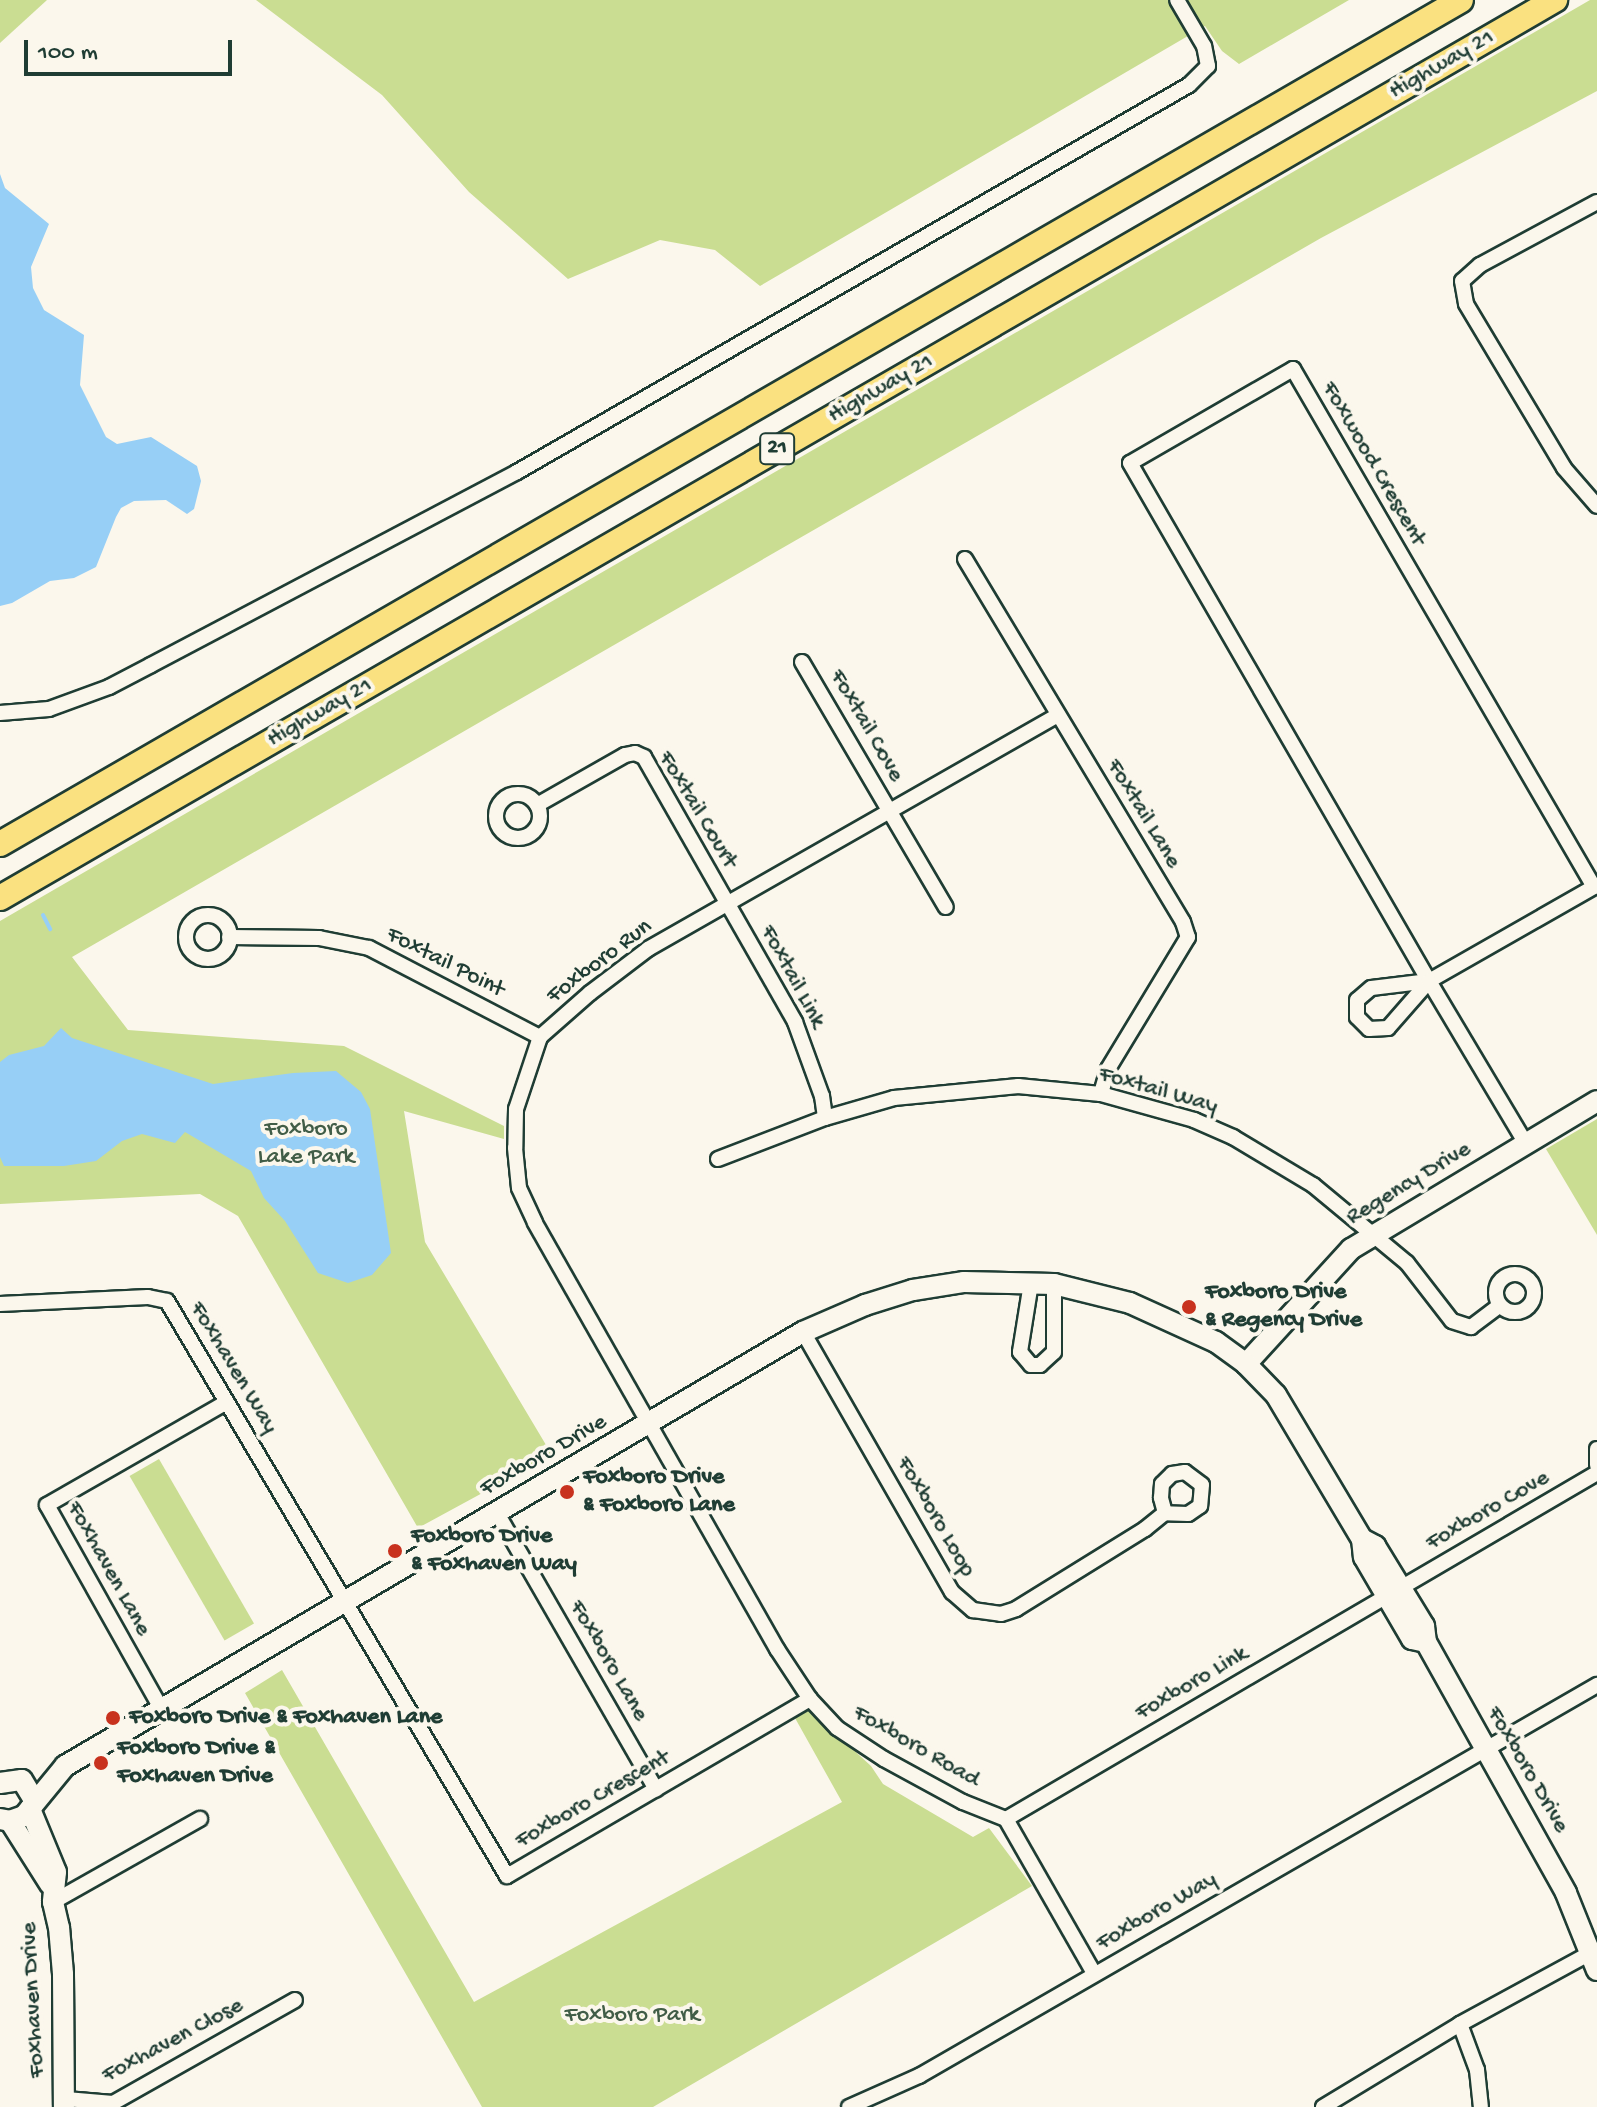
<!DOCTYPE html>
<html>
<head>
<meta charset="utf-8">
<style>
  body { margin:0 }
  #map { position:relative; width:1597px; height:2107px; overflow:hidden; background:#fbf7ec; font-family:"Gochi Hand",sans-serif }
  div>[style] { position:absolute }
  .green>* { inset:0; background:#cadd92; transform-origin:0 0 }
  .water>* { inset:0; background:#97cff6 }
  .stream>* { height:4px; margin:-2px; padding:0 2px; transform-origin:2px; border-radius:2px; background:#97cff6 }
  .roads { filter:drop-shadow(2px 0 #1f3d34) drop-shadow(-2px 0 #1f3d34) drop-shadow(0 2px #1f3d34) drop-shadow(0 -2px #1f3d34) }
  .street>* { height:14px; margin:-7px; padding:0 7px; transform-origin:7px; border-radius:7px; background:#fbf7ec }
  .street>.ring { margin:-7px; padding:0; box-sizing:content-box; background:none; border:14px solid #fbf7ec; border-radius:50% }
  .secondary>* { height:20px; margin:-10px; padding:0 10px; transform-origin:10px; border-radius:10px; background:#fbf7ec }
  .primary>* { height:24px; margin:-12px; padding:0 12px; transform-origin:12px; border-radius:12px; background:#fae180 }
  .dots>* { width:22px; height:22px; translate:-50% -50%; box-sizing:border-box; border:4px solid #fbf7ec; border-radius:50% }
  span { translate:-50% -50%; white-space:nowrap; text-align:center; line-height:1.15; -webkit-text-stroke:8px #fbf7ec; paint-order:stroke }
  .shield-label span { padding:2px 6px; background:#fbf7ec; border:2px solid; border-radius:6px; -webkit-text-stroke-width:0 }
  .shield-label { font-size:22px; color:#1f3d34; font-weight:700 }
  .street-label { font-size:24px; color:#1f3d34 }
  .park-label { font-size:24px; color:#415d47 }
  .poi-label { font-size:24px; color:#1f3d34; font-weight:700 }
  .left { translate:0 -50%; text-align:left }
  .scale { position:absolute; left:24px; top:40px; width:208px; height:36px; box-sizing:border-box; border:4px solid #1f3d34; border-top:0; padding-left:10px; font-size:24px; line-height:28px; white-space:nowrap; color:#1f3d34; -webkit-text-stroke:6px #fbf7ec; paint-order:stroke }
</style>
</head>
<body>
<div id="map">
  <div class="green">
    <div style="clip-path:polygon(0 0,47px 0,0 43px)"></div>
    <div style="clip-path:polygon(256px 0,1349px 0,1239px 64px,1222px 51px,1205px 26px,760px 286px,715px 250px,660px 240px,568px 279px,469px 192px,382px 95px)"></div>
    <div style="clip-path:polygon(1590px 0,1597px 0,1597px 91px,1321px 238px,72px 957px,128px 1030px,344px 1046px,504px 1126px,504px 1139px,404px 1111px,425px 1242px,552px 1455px,418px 1528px,238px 1216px,200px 1194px,0 1204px,0 921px)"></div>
    <div style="clip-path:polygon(1597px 1119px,1597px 1235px,1546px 1149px)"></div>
    <div style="left:159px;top:1459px;width:190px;height:34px;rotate:60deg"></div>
    <div style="clip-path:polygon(282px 1670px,474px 2002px,842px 1802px,795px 1718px,810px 1710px,871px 1766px,883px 1784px,973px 1837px,989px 1828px,1032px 1886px,653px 2107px,482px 2107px,245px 1693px)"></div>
  </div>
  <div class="water">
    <div style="clip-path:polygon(0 174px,5px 188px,49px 224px,31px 267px,33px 288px,44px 310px,84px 335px,80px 385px,106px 437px,117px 444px,151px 437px,197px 466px,201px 481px,194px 509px,187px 514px,166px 500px,134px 501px,121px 508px,116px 517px,96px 567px,74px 578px,50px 581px,12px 603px,0 606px)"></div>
    <div style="clip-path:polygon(61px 1028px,72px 1038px,213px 1084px,293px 1073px,336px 1071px,361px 1092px,370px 1109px,391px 1253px,372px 1275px,348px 1283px,318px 1273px,285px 1221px,264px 1198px,251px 1171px,185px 1132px,175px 1143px,142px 1134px,122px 1141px,96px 1161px,64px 1166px,4px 1166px,0 1157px,0 1062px,9px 1055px,44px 1046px)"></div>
  </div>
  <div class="stream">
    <div style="left:43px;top:915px;width:16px;rotate:63deg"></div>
  </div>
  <div class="roads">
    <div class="street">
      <div style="left:1597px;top:202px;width:133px;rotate:151.7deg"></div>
      <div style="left:1480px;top:265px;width:24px;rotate:138deg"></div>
      <div style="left:1462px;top:281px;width:23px;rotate:80deg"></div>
      <div style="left:1466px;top:304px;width:191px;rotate:59.1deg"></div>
      <div style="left:1564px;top:468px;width:50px;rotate:49deg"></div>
      <div style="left:965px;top:559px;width:423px;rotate:59deg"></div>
      <div style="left:1183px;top:922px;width:16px;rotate:72deg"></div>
      <div style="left:1188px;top:937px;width:154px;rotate:121.2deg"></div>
      <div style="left:1108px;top:1069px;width:26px;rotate:106deg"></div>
      <div style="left:802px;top:662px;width:284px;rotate:59.6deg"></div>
      <div style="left:0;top:713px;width:49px;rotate:-4.7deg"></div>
      <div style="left:49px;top:709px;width:64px;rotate:-20.1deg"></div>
      <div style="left:109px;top:687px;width:47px;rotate:-27.6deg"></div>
      <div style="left:151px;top:665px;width:414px;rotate:-27.8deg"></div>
      <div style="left:517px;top:472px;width:775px;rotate:-29.94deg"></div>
      <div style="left:1189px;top:85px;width:27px;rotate:-45deg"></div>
      <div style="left:1208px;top:66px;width:20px;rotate:-101deg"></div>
      <div style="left:1204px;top:46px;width:53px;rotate:-120.4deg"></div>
      <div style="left:1058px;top:715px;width:472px;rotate:150.3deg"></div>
      <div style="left:648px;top:949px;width:73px;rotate:142.8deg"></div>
      <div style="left:590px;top:993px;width:67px;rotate:138.7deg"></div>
      <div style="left:540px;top:1037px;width:76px;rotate:108.4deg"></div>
      <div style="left:516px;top:1109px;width:39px;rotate:91deg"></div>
      <div style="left:515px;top:1148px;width:40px;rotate:84.3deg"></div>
      <div style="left:519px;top:1188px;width:38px;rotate:65deg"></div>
      <div style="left:535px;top:1223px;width:490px;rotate:60.4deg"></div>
      <div style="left:777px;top:1649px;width:60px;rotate:56.6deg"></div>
      <div style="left:810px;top:1699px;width:40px;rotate:47deg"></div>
      <div style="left:837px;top:1728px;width:56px;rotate:33.4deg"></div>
      <div style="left:884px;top:1759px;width:90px;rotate:28.6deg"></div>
      <div style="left:963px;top:1802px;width:46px;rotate:21.6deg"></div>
      <div style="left:1006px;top:1819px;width:177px;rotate:60.3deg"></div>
      <div class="ring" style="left:496px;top:794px;width:30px;height:30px"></div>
      <div style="left:537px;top:805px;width:101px;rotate:-29.6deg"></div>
      <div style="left:625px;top:755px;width:10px;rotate:-11deg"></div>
      <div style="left:635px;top:753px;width:10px;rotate:24deg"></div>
      <div style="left:644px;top:757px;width:305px;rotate:60.3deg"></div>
      <div style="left:795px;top:1022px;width:79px;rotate:70deg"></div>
      <div style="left:822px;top:1096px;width:22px;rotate:82deg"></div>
      <div class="ring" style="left:186px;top:915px;width:30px;height:30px"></div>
      <div style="left:229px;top:937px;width:90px;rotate:0.6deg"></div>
      <div style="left:319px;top:938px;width:51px;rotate:11.3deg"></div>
      <div style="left:369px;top:948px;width:193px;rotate:27.5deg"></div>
      <div style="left:1429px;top:981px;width:58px;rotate:173.1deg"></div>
      <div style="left:1371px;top:988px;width:18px;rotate:139deg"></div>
      <div style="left:1357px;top:1000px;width:17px;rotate:90deg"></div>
      <div style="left:1357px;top:1017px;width:17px;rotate:45deg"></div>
      <div style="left:1369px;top:1029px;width:19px;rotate:-3deg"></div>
      <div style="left:1388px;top:1028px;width:62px;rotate:-48.9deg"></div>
      <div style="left:1429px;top:981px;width:190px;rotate:-29.7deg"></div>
      <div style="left:1594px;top:887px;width:599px;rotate:-120.16deg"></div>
      <div style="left:1293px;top:369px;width:188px;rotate:150deg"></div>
      <div style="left:1130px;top:463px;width:598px;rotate:60.01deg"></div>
      <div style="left:1429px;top:981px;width:190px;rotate:59.2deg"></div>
      <div style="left:718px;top:1159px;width:115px;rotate:-21deg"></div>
      <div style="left:825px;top:1118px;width:72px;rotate:-16.2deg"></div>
      <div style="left:894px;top:1098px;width:125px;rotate:-5.5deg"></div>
      <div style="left:1018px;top:1086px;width:83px;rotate:5.5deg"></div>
      <div style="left:1101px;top:1094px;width:97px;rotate:15.6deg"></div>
      <div style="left:1194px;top:1120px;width:43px;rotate:23.6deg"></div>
      <div style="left:1233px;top:1137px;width:93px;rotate:31deg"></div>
      <div style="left:1313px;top:1185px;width:122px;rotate:39.7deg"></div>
      <div style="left:1407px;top:1263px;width:73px;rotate:52.2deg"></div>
      <div style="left:1452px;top:1321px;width:20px;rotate:18deg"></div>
      <div style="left:1471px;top:1327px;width:36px;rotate:-37deg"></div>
      <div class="ring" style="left:1496px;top:1274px;width:24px;height:24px"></div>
      <div style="left:1031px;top:1283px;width:70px;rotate:99.1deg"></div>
      <div style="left:1020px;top:1352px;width:17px;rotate:50deg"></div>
      <div style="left:1031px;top:1365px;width:9px"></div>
      <div style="left:1040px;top:1365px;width:19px;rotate:-43deg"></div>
      <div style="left:1054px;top:1352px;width:68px;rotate:-90deg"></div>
      <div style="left:0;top:1304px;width:148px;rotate:-2.7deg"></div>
      <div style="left:148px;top:1297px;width:19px;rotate:12deg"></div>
      <div style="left:167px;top:1301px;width:668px;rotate:59.4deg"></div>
      <div style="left:507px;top:1876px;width:351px;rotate:-30.3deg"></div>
      <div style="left:803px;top:1332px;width:300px;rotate:60.2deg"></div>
      <div style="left:952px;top:1592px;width:28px;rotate:41deg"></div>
      <div style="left:973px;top:1610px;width:28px;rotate:8deg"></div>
      <div style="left:1001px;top:1614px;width:16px;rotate:-18deg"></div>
      <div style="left:1016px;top:1609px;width:152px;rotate:-31.8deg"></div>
      <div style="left:1145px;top:1529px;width:26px;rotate:-39deg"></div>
      <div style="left:1597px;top:1449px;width:16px;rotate:90deg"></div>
      <div style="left:1185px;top:1472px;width:21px;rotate:37deg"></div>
      <div style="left:1202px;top:1485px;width:21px;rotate:95deg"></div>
      <div style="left:1200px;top:1506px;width:14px;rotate:146deg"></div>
      <div style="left:1188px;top:1514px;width:23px;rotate:-178deg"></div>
      <div style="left:1165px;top:1513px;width:16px;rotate:-105deg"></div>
      <div style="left:1161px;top:1498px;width:14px;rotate:-86deg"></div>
      <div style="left:1162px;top:1484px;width:14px;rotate:-45deg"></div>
      <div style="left:1172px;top:1474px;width:13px;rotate:-9deg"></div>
      <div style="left:497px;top:1513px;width:319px;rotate:60.1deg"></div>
      <div style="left:162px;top:1710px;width:235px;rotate:-119.3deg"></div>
      <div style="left:47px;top:1505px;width:207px;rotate:-29.8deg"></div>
      <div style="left:1006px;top:1819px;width:685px;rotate:-30.35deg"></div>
      <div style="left:53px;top:1902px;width:169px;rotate:-29.5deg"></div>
      <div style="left:1460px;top:2024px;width:49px;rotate:69.7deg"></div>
      <div style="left:1477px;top:2070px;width:37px;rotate:84deg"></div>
      <div style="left:66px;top:2099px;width:47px;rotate:4.9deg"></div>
      <div style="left:113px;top:2103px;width:209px;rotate:-29.5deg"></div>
      <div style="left:849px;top:2107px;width:77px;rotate:-23.9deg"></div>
      <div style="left:919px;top:2076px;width:783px;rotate:-29.97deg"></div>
      <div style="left:1323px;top:2107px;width:160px;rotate:-31.2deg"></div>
      <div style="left:1460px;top:2024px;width:155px;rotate:-28.6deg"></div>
    </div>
    <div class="secondary">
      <div style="left:1246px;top:1364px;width:156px;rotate:-47.6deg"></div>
      <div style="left:1351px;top:1249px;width:287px;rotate:-31deg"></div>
      <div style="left:1362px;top:1539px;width:15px;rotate:28deg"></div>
      <div style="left:1375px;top:1546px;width:94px;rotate:58.5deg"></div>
      <div style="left:1424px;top:1626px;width:16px;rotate:83deg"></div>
      <div style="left:1426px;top:1642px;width:287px;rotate:60.8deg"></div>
      <div style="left:1566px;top:1893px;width:83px;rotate:68.1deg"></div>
      <div style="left:0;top:1783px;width:22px;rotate:-8deg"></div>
      <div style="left:22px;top:1780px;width:23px;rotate:59deg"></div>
      <div style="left:30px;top:1809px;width:68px;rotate:67.6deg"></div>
      <div style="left:56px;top:1872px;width:30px;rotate:96deg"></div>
      <div style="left:53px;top:1902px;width:26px;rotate:77deg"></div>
      <div style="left:59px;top:1927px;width:47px;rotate:85.1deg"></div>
      <div style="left:63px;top:1974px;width:133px;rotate:89.6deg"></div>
      <div style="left:0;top:1819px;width:10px;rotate:11deg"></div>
      <div style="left:10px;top:1821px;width:15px;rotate:-20deg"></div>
      <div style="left:24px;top:1816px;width:65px;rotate:-50.6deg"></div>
      <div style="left:65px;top:1766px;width:856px;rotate:-30.46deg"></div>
      <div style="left:803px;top:1332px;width:68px;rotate:-23.5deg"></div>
      <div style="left:865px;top:1305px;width:50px;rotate:-17.4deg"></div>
      <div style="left:913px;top:1290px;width:52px;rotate:-8.9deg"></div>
      <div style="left:964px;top:1282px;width:90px;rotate:1.3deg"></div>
      <div style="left:1054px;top:1284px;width:78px;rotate:14deg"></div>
      <div style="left:1130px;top:1303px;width:94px;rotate:24.4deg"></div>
      <div style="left:1216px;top:1342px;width:37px;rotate:36deg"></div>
      <div style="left:1246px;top:1364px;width:43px;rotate:45.9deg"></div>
      <div style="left:1276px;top:1395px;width:168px;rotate:59.2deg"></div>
      <div style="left:1362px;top:1539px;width:18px;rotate:84deg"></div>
      <div style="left:1364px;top:1557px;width:95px;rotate:59.7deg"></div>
      <div style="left:1412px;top:1639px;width:14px;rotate:12deg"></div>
      <div style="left:10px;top:1821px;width:75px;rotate:57.6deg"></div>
    </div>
    <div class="primary">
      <div style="left:0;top:844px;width:1687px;rotate:-30.01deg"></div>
      <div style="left:0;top:898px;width:1796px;rotate:-30.01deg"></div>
    </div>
  </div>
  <div class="dots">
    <div style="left:1189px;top:1307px;background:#c8321e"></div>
    <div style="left:567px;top:1492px;background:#c8321e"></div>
    <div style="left:395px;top:1551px;background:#c8321e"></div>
    <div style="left:113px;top:1718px;background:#c8321e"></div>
    <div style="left:101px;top:1763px;background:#c8321e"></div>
  </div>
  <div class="shield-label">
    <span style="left:777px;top:449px">21</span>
  </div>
  <div class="street-label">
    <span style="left:1442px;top:65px;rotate:-30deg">Highway 21</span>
    <span style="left:881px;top:389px;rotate:-30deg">Highway 21</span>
    <span style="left:1373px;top:464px;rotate:60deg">Foxwood Crescent</span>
    <span style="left:320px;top:713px;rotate:-30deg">Highway 21</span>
    <span style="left:866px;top:726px;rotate:60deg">Foxtail Cove</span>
    <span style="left:697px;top:810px;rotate:59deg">Foxtail Court</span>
    <span style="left:1143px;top:814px;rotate:59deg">Foxtail Lane</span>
    <span style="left:600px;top:962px;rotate:-37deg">Foxboro Run</span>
    <span style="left:445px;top:963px;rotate:27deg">Foxtail Point</span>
    <span style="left:792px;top:977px;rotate:62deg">Foxtail Link</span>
    <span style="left:1158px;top:1091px;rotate:16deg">Foxtail Way</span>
    <span style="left:1409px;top:1184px;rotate:-31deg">Regency Drive</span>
    <span style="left:233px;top:1368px;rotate:59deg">Foxhaven Way</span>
    <span style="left:544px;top:1456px;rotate:-30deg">Foxboro Drive</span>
    <span style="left:1488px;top:1511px;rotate:-30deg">Foxboro Cove</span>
    <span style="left:935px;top:1517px;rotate:60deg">Foxboro Loop</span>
    <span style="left:108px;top:1569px;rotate:61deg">Foxhaven Lane</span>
    <span style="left:608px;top:1661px;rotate:60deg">Foxboro Lane</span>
    <span style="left:1192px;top:1684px;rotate:-30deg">Foxboro Link</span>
    <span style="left:916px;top:1747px;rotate:30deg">Foxboro Road</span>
    <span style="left:1527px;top:1770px;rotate:60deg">Foxboro Drive</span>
    <span style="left:593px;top:1800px;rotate:-30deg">Foxboro Crescent</span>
    <span style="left:1157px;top:1912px;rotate:-30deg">Foxboro Way</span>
    <span style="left:34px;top:2000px;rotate:-93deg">Foxhaven Drive</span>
    <span style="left:173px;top:2041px;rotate:-28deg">Foxhaven Close</span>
  </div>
  <div class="park-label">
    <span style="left:306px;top:1144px">Foxboro<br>Lake Park</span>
    <span style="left:632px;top:2016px">Foxboro Park</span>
  </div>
  <div class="poi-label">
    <span class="left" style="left:1205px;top:1307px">Foxboro Drive<br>&amp; Regency Drive</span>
    <span class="left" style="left:583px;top:1492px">Foxboro Drive<br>&amp; Foxboro Lane</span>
    <span class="left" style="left:411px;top:1551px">Foxboro Drive<br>&amp; Foxhaven Way</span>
    <span class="left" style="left:129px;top:1718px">Foxboro Drive &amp; Foxhaven Lane</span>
    <span class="left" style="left:117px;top:1763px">Foxboro Drive &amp;<br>Foxhaven Drive</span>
  </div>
  <div class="scale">100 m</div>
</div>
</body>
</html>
